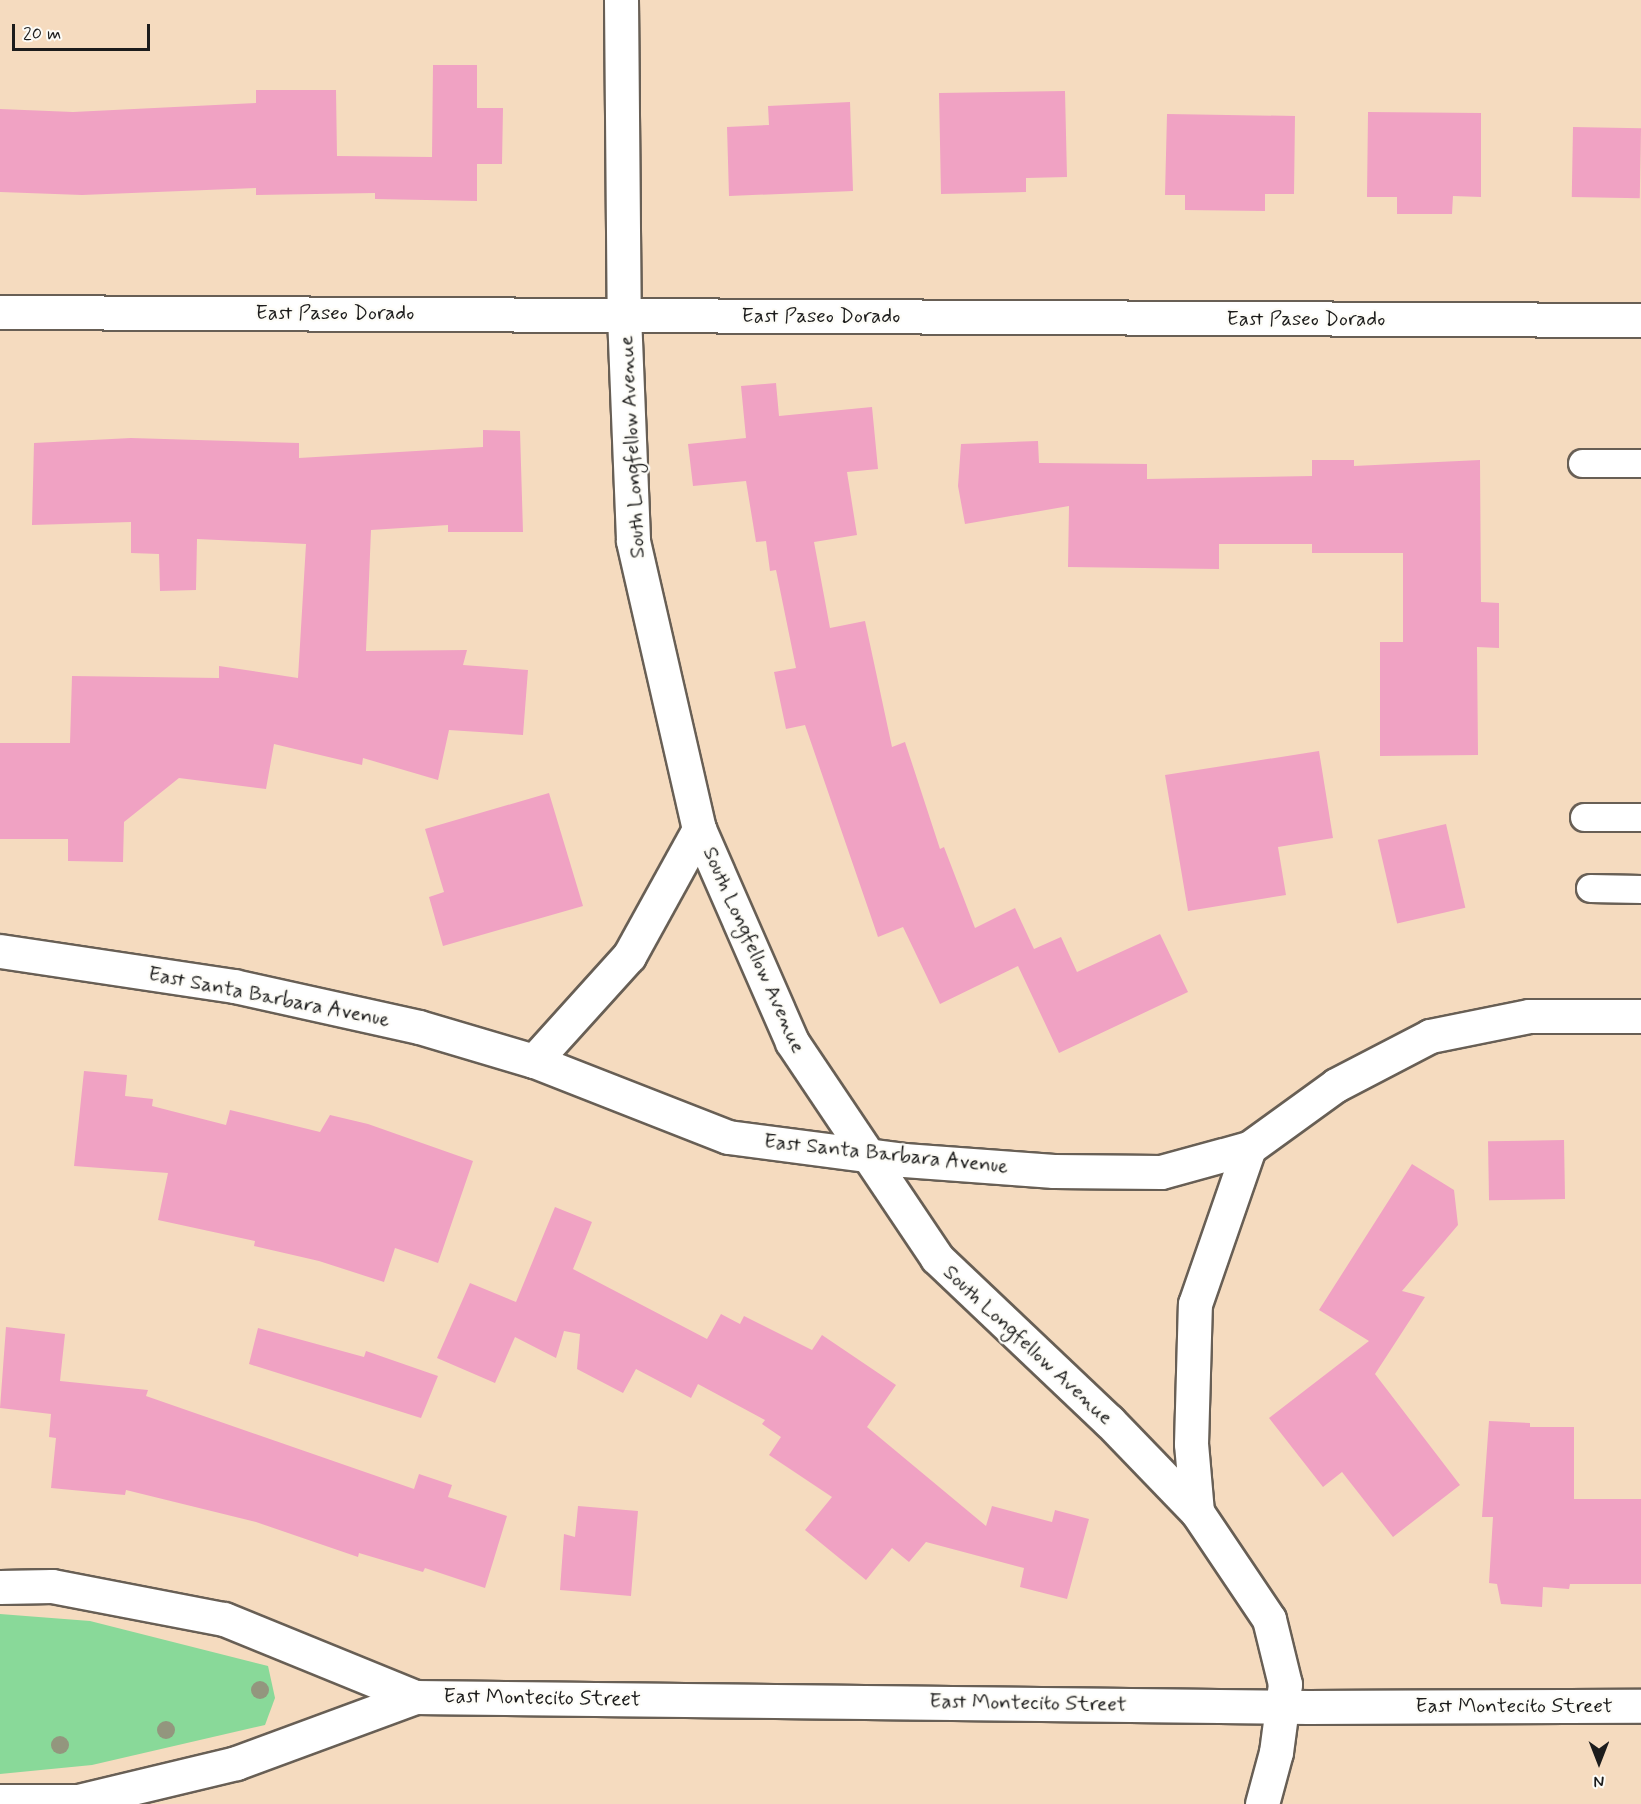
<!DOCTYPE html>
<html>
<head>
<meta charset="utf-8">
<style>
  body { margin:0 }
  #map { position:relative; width:1641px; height:1804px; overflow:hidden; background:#f5dbbf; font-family:Mynerve,sans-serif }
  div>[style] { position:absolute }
  .green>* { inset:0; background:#89d999 }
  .building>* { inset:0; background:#f0a2c3; transform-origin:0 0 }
  .roads { filter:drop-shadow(2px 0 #685f55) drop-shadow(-2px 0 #685f55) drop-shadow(0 2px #685f55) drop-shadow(0 -2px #685f55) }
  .lane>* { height:27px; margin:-13.5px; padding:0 13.5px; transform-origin:13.5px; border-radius:13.5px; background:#fff }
  .street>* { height:33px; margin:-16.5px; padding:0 16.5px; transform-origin:16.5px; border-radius:16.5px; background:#fff }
  .trees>* { width:18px; height:18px; margin:-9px; border-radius:50%; background:#93967e }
  span { translate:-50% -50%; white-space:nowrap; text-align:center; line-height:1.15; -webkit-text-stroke:4.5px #fdfcf7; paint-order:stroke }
  .street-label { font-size:21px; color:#1c1c1c }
  .north { position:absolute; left:1569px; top:1732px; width:60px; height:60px; -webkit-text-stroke:4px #fdfcf7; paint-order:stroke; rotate:180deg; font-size:16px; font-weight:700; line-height:24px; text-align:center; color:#1c1c1c }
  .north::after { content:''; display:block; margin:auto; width:21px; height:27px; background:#1c1c1c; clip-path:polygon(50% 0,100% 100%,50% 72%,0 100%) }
  .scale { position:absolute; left:12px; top:24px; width:138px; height:27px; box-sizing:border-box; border:3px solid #1c1c1c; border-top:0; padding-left:8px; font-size:18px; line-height:21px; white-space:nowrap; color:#1c1c1c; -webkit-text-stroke:4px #fdfcf7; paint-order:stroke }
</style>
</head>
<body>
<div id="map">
  <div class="green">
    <div style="clip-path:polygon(0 1614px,90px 1621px,268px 1666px,275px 1698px,265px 1725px,92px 1765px,0 1774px)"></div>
  </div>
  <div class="building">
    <div style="clip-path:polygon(433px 65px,477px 65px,477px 108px,503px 108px,502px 164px,477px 164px,477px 201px,375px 199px,375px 193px,256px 195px,256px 188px,82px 195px,0 192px,0 109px,73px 112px,256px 103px,256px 90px,336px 90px,337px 156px,432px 157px)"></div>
    <div style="clip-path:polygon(1065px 91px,1067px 177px,1026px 178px,1026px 192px,941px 194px,939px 93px)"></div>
    <div style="clip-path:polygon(850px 102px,853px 191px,729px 196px,727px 127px,769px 125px,768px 106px)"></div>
    <div style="clip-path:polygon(1368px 112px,1481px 113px,1481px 197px,1453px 196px,1452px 214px,1397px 214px,1397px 197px,1367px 197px)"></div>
    <div style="clip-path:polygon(1167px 114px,1295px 116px,1294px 194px,1265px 194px,1265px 211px,1185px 210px,1185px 195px,1165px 195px)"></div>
    <div style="left:1573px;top:127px;width:68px;height:70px;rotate:1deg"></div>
    <div style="clip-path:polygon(776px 383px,779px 416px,872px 407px,878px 469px,847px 472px,857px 535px,814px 542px,830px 628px,865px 621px,892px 747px,905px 742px,940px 849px,944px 847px,975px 928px,1015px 908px,1034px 949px,1061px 937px,1077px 972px,1160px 934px,1188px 992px,1059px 1053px,1018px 966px,940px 1004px,903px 927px,878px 937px,805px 725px,786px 729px,774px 672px,796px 668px,776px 570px,770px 571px,766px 541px,756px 542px,746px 481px,693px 486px,688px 444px,746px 438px,741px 386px)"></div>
    <div style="clip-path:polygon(483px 430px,520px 431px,523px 532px,448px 532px,448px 525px,371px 530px,366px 651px,467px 650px,463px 665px,528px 670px,523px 735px,449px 730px,438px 780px,363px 758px,362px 765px,274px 744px,266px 789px,179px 778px,124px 822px,123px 862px,68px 861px,68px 839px,0 839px,0 743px,70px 743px,72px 676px,219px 678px,219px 666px,298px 678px,306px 544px,197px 539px,196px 590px,160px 591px,159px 554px,131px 553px,131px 522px,32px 525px,34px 443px,131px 438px,299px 443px,299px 458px,483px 447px)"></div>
    <div style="clip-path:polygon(1038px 441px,1039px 463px,1147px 464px,1147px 479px,1312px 476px,1312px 460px,1354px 460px,1354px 466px,1480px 460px,1481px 602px,1499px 603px,1499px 648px,1477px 647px,1478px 755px,1380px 756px,1380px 642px,1403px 642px,1403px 553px,1312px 553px,1312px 544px,1219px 544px,1219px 569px,1068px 567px,1069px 506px,965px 524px,958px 486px,961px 444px)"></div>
    <div style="clip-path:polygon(1319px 751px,1333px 838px,1278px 847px,1286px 895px,1188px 911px,1165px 775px)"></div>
    <div style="clip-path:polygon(549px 793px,583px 906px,443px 946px,429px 897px,444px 892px,425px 829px)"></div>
    <div style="left:1446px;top:824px;width:86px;height:70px;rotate:77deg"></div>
    <div style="clip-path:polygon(84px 1071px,127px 1075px,125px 1096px,153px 1099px,152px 1106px,226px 1125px,230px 1110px,320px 1132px,330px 1115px,368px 1124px,473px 1161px,438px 1263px,395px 1248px,384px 1282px,319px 1261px,254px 1246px,255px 1241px,158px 1220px,168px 1173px,74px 1166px)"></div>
    <div style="left:1564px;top:1140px;width:59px;height:76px;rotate:89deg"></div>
    <div style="clip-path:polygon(1412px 1164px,1454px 1190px,1458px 1225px,1402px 1291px,1425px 1297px,1375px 1374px,1460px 1485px,1393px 1537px,1342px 1472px,1323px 1487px,1269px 1418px,1369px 1341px,1319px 1310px)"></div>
    <div style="clip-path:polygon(555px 1207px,592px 1222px,573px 1269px,707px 1339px,721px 1314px,740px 1324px,744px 1316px,812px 1350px,822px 1335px,896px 1385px,867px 1427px,986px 1526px,992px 1506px,1052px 1522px,1055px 1510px,1089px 1519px,1067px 1599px,1020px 1587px,1024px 1568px,926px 1542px,909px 1562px,892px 1548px,866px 1580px,805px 1530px,832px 1497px,769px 1455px,781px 1437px,762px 1424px,765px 1420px,698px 1384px,691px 1398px,636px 1369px,623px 1393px,577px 1369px,580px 1334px,564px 1331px,556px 1358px,515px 1337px,495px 1383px,437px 1358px,470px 1283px,516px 1302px)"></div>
    <div style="clip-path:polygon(6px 1327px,65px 1334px,60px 1381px,148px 1390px,146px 1396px,414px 1489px,419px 1474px,452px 1485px,448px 1497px,507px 1516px,485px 1588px,425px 1568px,423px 1572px,359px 1553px,358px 1557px,256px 1522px,126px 1490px,125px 1495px,51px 1488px,56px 1438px,49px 1437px,51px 1414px,0 1408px)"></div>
    <div style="clip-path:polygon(258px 1328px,364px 1357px,366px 1351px,438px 1376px,421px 1418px,249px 1364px)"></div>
    <div style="clip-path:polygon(1489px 1421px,1530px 1423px,1530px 1427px,1574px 1427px,1574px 1499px,1641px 1499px,1641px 1584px,1570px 1584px,1569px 1589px,1543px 1587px,1542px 1607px,1501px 1604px,1497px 1584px,1489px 1583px,1493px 1517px,1482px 1517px)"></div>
    <div style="clip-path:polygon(578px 1506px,638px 1511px,631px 1596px,560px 1590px,564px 1534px,575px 1537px)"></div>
  </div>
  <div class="roads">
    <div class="lane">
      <div style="left:1582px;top:463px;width:59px"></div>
      <div style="left:1584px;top:817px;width:57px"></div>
      <div style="left:1590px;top:888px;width:51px;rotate:1.1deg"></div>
    </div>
    <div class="street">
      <div style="left:621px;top:0;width:315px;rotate:89.5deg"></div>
      <div style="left:624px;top:315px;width:226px;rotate:87.7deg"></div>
      <div style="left:633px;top:541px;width:295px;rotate:77.1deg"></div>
      <div style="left:699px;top:829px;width:232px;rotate:66.4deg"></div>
      <div style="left:792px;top:1042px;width:260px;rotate:56.1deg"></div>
      <div style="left:937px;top:1258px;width:237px;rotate:43.5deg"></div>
      <div style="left:1109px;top:1421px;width:127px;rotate:46deg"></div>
      <div style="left:1197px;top:1512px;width:129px;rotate:56.1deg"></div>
      <div style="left:1269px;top:1619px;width:67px;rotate:76.2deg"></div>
      <div style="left:1285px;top:1684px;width:69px;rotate:97.5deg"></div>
      <div style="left:1276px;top:1752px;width:54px;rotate:105.1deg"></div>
      <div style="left:0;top:312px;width:1641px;rotate:0.28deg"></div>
      <div style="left:0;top:951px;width:237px;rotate:8.5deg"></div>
      <div style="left:234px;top:986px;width:189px;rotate:12.5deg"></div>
      <div style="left:419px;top:1027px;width:120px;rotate:16.5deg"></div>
      <div style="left:534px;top:1061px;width:208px;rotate:21.4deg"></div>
      <div style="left:728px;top:1137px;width:177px;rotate:7.4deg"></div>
      <div style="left:904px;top:1160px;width:150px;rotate:4.2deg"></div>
      <div style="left:1054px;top:1171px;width:107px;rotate:0.5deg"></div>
      <div style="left:1161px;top:1172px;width:91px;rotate:-15.3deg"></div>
      <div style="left:1249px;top:1148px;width:107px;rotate:-35.9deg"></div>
      <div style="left:1336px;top:1085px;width:106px;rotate:-27.5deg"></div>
      <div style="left:1430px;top:1036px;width:101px;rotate:-11.4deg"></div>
      <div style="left:1529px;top:1016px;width:112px"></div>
      <div style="left:534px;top:1061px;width:142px;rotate:-47.9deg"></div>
      <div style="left:629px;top:956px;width:145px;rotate:-61.1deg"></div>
      <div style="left:1197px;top:1512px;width:68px;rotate:-95deg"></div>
      <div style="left:1191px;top:1444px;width:140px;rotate:-88.4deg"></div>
      <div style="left:1195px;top:1304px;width:165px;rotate:-70.9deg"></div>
      <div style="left:0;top:1587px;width:52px;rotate:-1.1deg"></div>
      <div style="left:52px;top:1586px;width:175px;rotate:10.9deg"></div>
      <div style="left:224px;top:1619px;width:206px;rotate:22.2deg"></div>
      <div style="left:0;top:1801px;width:78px"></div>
      <div style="left:78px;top:1801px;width:163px;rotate:-13.5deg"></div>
      <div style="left:236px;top:1763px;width:191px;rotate:-20.2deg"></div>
      <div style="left:415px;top:1697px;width:893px;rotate:0.64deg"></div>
      <div style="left:1308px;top:1707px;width:333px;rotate:-0.2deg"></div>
    </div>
  </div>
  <div class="trees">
    <div style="left:260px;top:1690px"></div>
    <div style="left:166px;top:1730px"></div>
    <div style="left:60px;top:1745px"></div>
  </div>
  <div class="street-label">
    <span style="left:335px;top:313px">East Paseo Dorado</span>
    <span style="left:821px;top:316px">East Paseo Dorado</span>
    <span style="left:1306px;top:319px">East Paseo Dorado</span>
    <span style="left:632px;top:447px;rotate:-93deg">South Longfellow Avenue</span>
    <span style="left:754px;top:950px;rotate:66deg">South Longfellow Avenue</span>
    <span style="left:269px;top:997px;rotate:11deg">East Santa Barbara Avenue</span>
    <span style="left:886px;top:1154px;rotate:6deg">East Santa Barbara Avenue</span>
    <span style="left:1028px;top:1345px;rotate:43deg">South Longfellow Avenue</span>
    <span style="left:542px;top:1698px;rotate:1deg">East Montecito Street</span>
    <span style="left:1028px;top:1703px;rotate:1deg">East Montecito Street</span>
    <span style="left:1514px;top:1706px">East Montecito Street</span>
  </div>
  <div class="north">N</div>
  <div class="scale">20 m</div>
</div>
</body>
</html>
